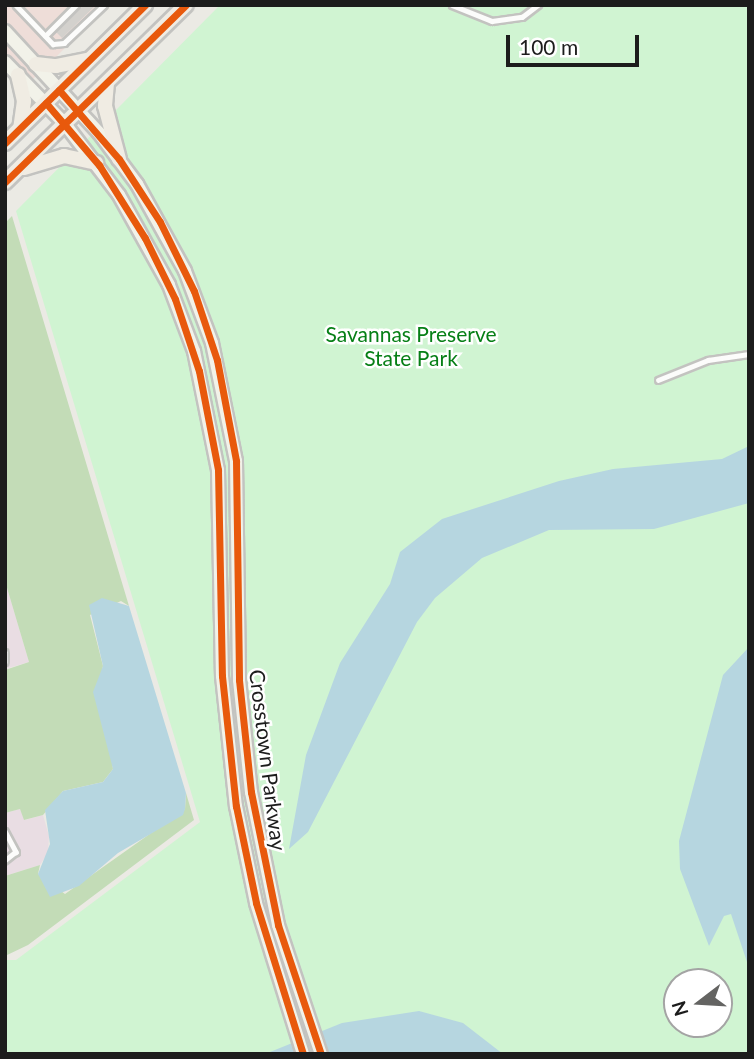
<!DOCTYPE html>
<html>
<head>
<meta charset="utf-8">
<style>
  body { margin:0 }
  #map { position:relative; width:754px; height:1059px; overflow:hidden; background:#ebeae4; font-family:Lato,sans-serif }
  div>[style] { position:absolute }
  .commercial>* { inset:0; background:#eeddd8 }
  .industrial>* { inset:0; background:#e9dde3 }
  .forest>* { inset:0; background:#c3dcb7 }
  .park>* { inset:0; background:#d0f4d2 }
  .water>* { inset:0; background:#b6d6e0 }
  .building>* { inset:0; background:#d3d1cd }
  .roads { filter:drop-shadow(2px 0 #c3c3c0) drop-shadow(-2px 0 #c3c3c0) drop-shadow(0 2px #c3c3c0) drop-shadow(0 -2px #c3c3c0) }
  .lane>* { height:4.5px; margin:-2.25px; padding:0 2.25px; transform-origin:2.25px; border-radius:2.25px; background:#fcfcfb }
  .secondary>* { height:12px; margin:-6px; padding:0 6px; transform-origin:6px; border-radius:6px; background:#f2f2e9 }
  .primary>* { height:14px; margin:-7px; padding:0 7px; transform-origin:7px; border-radius:7px; background:#f0ece3 }
  .cycleway>* { height:7px; margin:-3.5px; padding:0 3.5px; transform-origin:3.5px; border-radius:3.5px; background:#e8590c }
  span { translate:-50% -50%; white-space:nowrap; text-align:center; line-height:1.15; -webkit-text-stroke:5px #fff; paint-order:stroke }
  .park-label { font-size:21px; color:#067f16 }
  .street-label { font-size:21px; color:#1c1c1c }
  .frame { position:absolute; inset:0; border:7px solid #1c1c1c; pointer-events:none }
  .north { position:absolute; left:663px; top:968px; width:70px; height:70px; box-sizing:border-box; background:#fff; border:2px solid #a4a4a4; border-radius:50%; rotate:253deg; font-size:19px; font-weight:700; line-height:28px; text-align:center; color:#1c1c1c }
  .north::after { content:''; display:block; margin:auto; width:24px; height:32px; background:#646462; clip-path:polygon(50% 0,100% 100%,50% 72%,0 100%) }
  .scale { position:absolute; left:506px; top:35px; width:133px; height:32px; box-sizing:border-box; border:4px solid #1c1c1c; border-top:0; padding-left:9px; font-size:21px; line-height:24px; white-space:nowrap; color:#1c1c1c; -webkit-text-stroke:5px #fff; paint-order:stroke }
</style>
</head>
<body>
<div id="map">
  <div class="commercial">
    <div style="clip-path:polygon(5px 5px,108px 5px,51px 62px,39px 60px,5px 23px)"></div>
    <div style="clip-path:polygon(5px 39px,38px 74px,31px 81px,5px 54px)"></div>
  </div>
  <div class="industrial">
    <div style="clip-path:polygon(5px 581px,29px 662px,5px 669px)"></div>
    <div style="clip-path:polygon(20px 809px,25px 820px,43px 815px,49px 836px,48px 853px,40px 865px,5px 876px,5px 813px)"></div>
  </div>
  <div class="forest">
    <div style="clip-path:polygon(12px 216px,129px 606px,121px 601px,90px 615px,103px 666px,100px 679px,113px 769px,103px 782px,63px 791px,43px 815px,24px 820px,20px 809px,5px 813px,5px 670px,29px 662px,5px 581px,5px 223px)"></div>
    <div style="clip-path:polygon(186px 793px,194px 820px,28px 945px,5px 956px,5px 876px,40px 865px,38px 874px,65px 894px,185px 809px)"></div>
  </div>
  <div class="park">
    <div style="clip-path:polygon(evenodd,220px 5px,749px 5px,749px 1054px,5px 1054px,5px 960px,16px 960px,200px 822px,16px 211px,220px 5px,677px 982px,719px 982px,719px 1024px,677px 1024px,677px 982px)"></div>
  </div>
  <div class="water">
    <div style="clip-path:polygon(749px 446px,749px 503px,654px 529px,549px 530px,482px 558px,435px 598px,417px 622px,308px 832px,289px 849px,306px 755px,340px 663px,390px 584px,400px 552px,442px 519px,559px 481px,613px 469px,722px 459px)"></div>
    <div style="clip-path:polygon(102px 598px,129px 606px,186px 793px,185px 809px,183px 815px,118px 853px,79px 886px,50px 897px,38px 874px,50px 844px,45px 810px,63px 791px,103px 782px,113px 769px,93px 692px,103px 666px,89px 605px)"></div>
    <div style="clip-path:polygon(749px 647px,749px 968px,731px 914px,724px 916px,709px 946px,680px 869px,679px 841px,723px 675px)"></div>
    <div style="clip-path:polygon(419px 1011px,463px 1023px,503px 1054px,265px 1054px,342px 1023px)"></div>
  </div>
  <div class="building">
    <div style="clip-path:polygon(84px 5px,96px 5px,62px 38px,56px 32px)"></div>
  </div>
  <div class="roads">
    <div class="lane">
      <div style="left:16px;top:5px;width:54px;rotate:46.5deg"></div>
      <div style="left:53px;top:44px;width:11px;rotate:-5deg"></div>
      <div style="left:64px;top:43px;width:55px;rotate:-43.5deg"></div>
      <div style="left:452px;top:5px;width:43px;rotate:21.8deg"></div>
      <div style="left:492px;top:21px;width:30px;rotate:-8deg"></div>
      <div style="left:522px;top:17px;width:20px;rotate:-37deg"></div>
      <div style="left:45px;top:36px;width:44px;rotate:-45deg"></div>
      <div style="left:658px;top:380px;width:54px;rotate:-21.8deg"></div>
      <div style="left:708px;top:360px;width:41px;rotate:-8.3deg"></div>
      <div style="left:5px;top:652px;width:10px;rotate:90deg"></div>
      <div style="left:5px;top:831px;width:24px;rotate:62deg"></div>
      <div style="left:16px;top:852px;width:14px;rotate:141deg"></div>
    </div>
    <div class="secondary">
      <div style="left:5px;top:31px;width:139px;rotate:47.3deg"></div>
      <div style="left:99px;top:133px;width:64px;rotate:53.3deg"></div>
      <div style="left:137px;top:184px;width:99px;rotate:61.1deg"></div>
      <div style="left:185px;top:271px;width:77px;rotate:69.4deg"></div>
      <div style="left:212px;top:343px;width:120px;rotate:78.5deg"></div>
      <div style="left:236px;top:461px;width:219px;rotate:89.2deg"></div>
      <div style="left:239px;top:680px;width:113px;rotate:83.9deg"></div>
      <div style="left:251px;top:792px;width:136px;rotate:78.5deg"></div>
      <div style="left:278px;top:925px;width:136px;rotate:71.6deg"></div>
      <div style="left:5px;top:62px;width:86px;rotate:45.9deg"></div>
      <div style="left:65px;top:124px;width:89px;rotate:52.7deg"></div>
      <div style="left:119px;top:195px;width:103px;rotate:60.9deg"></div>
      <div style="left:169px;top:285px;width:71px;rotate:69.3deg"></div>
      <div style="left:194px;top:351px;width:121px;rotate:78.6deg"></div>
      <div style="left:218px;top:470px;width:206px;rotate:88.9deg"></div>
      <div style="left:222px;top:676px;width:131px;rotate:83.9deg"></div>
      <div style="left:236px;top:806px;width:99px;rotate:78.3deg"></div>
      <div style="left:256px;top:903px;width:158px;rotate:72.7deg"></div>
    </div>
    <div class="primary">
      <div style="left:36px;top:64px;width:20px;rotate:6deg"></div>
      <div style="left:56px;top:66px;width:33px;rotate:-11deg"></div>
      <div style="left:18px;top:75px;width:27px;rotate:77deg"></div>
      <div style="left:24px;top:101px;width:27px;rotate:98deg"></div>
      <div style="left:107px;top:83px;width:23px;rotate:95deg"></div>
      <div style="left:105px;top:106px;width:55px;rotate:75.2deg"></div>
      <div style="left:5px;top:143px;width:197px;rotate:-44.6deg"></div>
      <div style="left:24px;top:168px;width:42px;rotate:-16.7deg"></div>
      <div style="left:64px;top:156px;width:33px;rotate:12deg"></div>
      <div style="left:5px;top:182px;width:253px;rotate:-44.4deg"></div>
    </div>
  </div>
  <div class="cycleway">
    <div style="left:59px;top:90px;width:91px;rotate:49deg"></div>
    <div style="left:119px;top:159px;width:75px;rotate:56.9deg"></div>
    <div style="left:160px;top:222px;width:77px;rotate:63.8deg"></div>
    <div style="left:194px;top:291px;width:73px;rotate:71.6deg"></div>
    <div style="left:217px;top:360px;width:103px;rotate:79.3deg"></div>
    <div style="left:236px;top:461px;width:219px;rotate:89.2deg"></div>
    <div style="left:239px;top:680px;width:113px;rotate:83.9deg"></div>
    <div style="left:251px;top:792px;width:136px;rotate:78.5deg"></div>
    <div style="left:278px;top:925px;width:136px;rotate:71.6deg"></div>
    <div style="left:46px;top:103px;width:82px;rotate:49.5deg"></div>
    <div style="left:99px;top:165px;width:86px;rotate:57.8deg"></div>
    <div style="left:145px;top:238px;width:68px;rotate:63.8deg"></div>
    <div style="left:175px;top:299px;width:76px;rotate:71.6deg"></div>
    <div style="left:199px;top:371px;width:101px;rotate:79.1deg"></div>
    <div style="left:218px;top:470px;width:206px;rotate:88.9deg"></div>
    <div style="left:222px;top:676px;width:131px;rotate:83.9deg"></div>
    <div style="left:236px;top:806px;width:99px;rotate:78.3deg"></div>
    <div style="left:256px;top:903px;width:158px;rotate:72.7deg"></div>
    <div style="left:5px;top:143px;width:197px;rotate:-44.6deg"></div>
    <div style="left:5px;top:182px;width:253px;rotate:-44.4deg"></div>
  </div>
  <div class="park-label">
    <span style="left:411px;top:346px">Savannas Preserve<br>State Park</span>
  </div>
  <div class="street-label">
    <span style="left:268px;top:760px;rotate:83deg">Crosstown Parkway</span>
  </div>
  <div class="frame"></div>
  <div class="north">N</div>
  <div class="scale">100 m</div>
</div>
</body>
</html>
